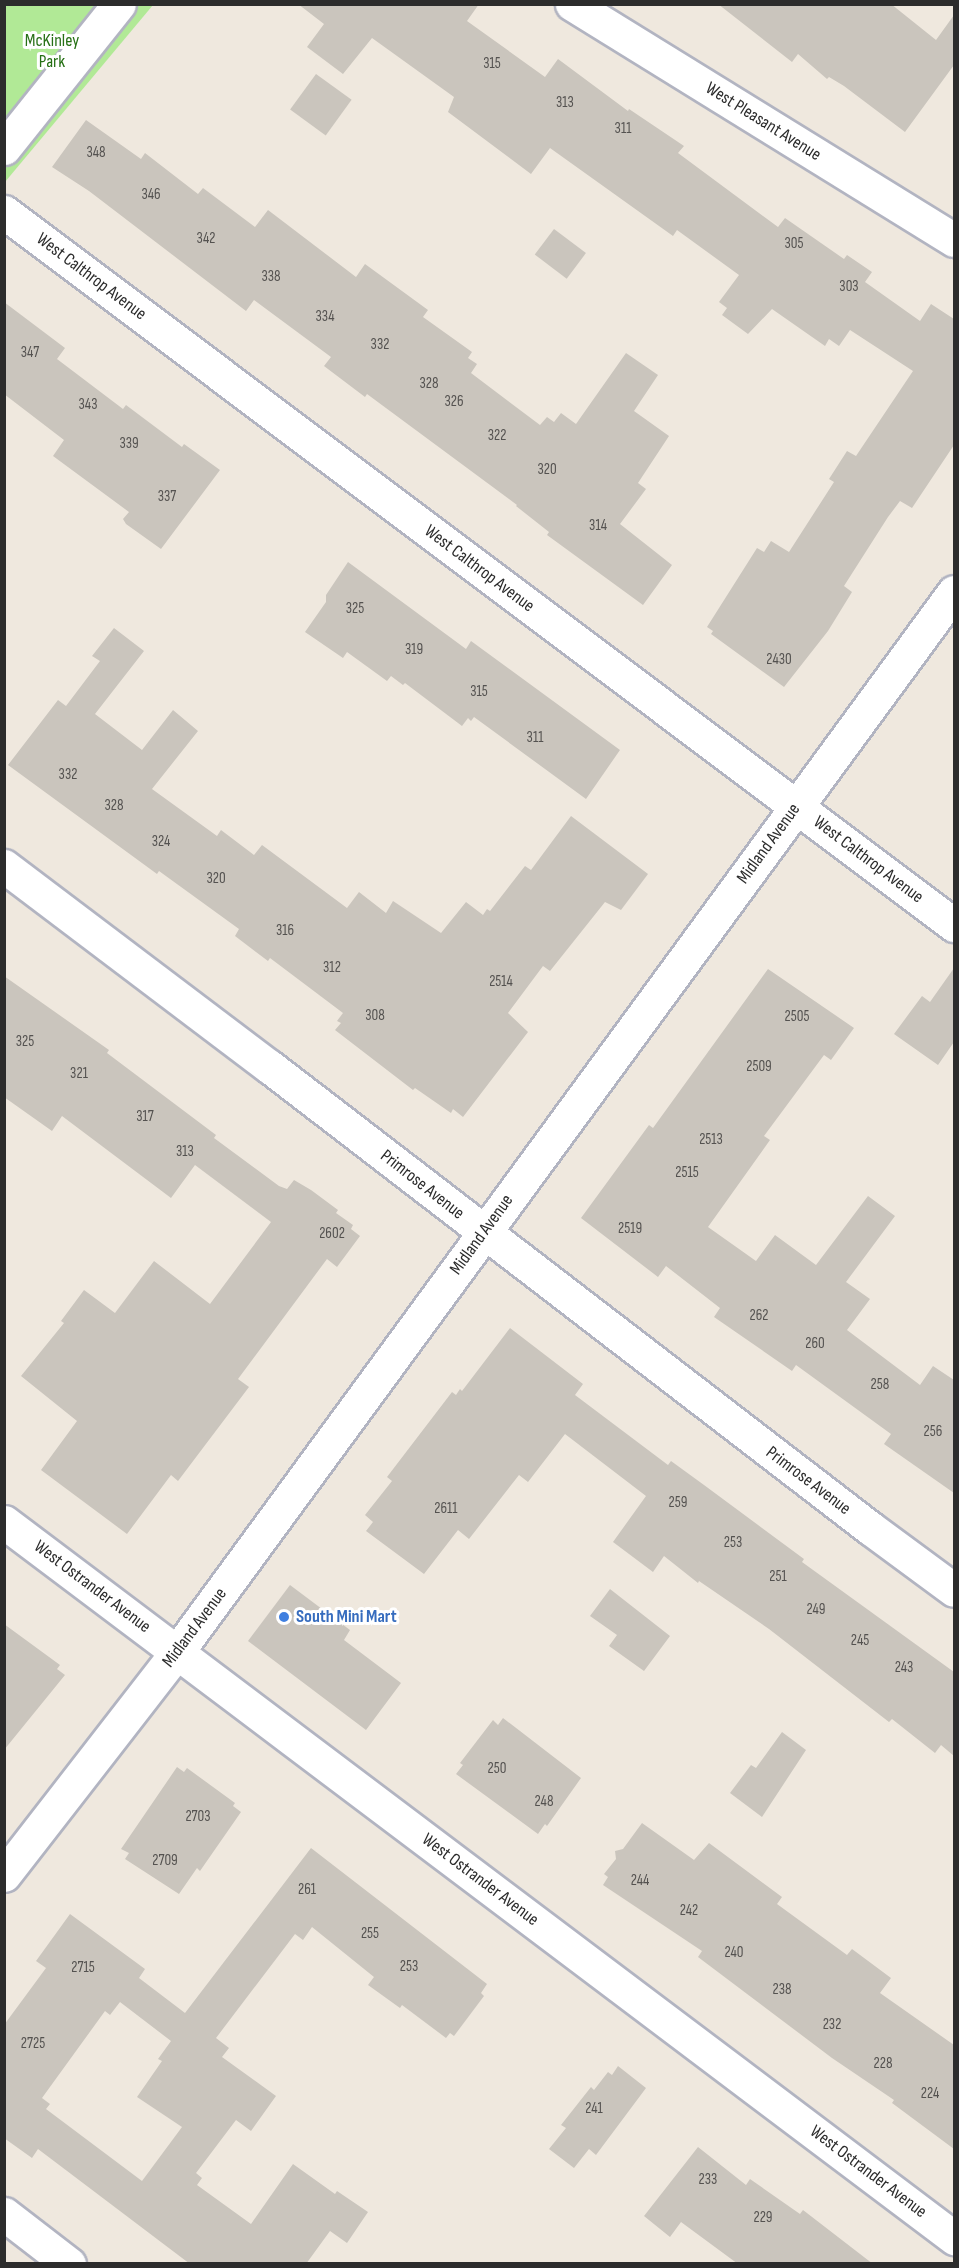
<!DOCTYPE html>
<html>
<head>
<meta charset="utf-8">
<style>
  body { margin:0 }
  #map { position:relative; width:959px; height:2268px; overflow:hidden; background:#efe8de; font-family:"Sofia Sans Condensed",sans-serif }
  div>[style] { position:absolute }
  .green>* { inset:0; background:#b1e996 }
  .building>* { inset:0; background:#cac5bd; transform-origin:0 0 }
  .roads { filter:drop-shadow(2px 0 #b2b4c1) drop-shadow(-2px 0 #b2b4c1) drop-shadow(0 2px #b2b4c1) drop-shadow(0 -2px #b2b4c1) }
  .minor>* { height:33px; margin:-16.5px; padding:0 16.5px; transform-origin:16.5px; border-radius:16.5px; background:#fff }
  .dots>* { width:16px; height:16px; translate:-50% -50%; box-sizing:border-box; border:3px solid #fff; border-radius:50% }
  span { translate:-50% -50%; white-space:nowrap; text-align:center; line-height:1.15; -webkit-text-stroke:6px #fff; paint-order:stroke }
  .number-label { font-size:15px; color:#545250 }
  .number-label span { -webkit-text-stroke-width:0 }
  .park-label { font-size:18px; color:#267015 }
  .street-label { font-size:18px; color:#2c2c2c }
  .shop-label { font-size:18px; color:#366cbe; font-weight:700 }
  .left { translate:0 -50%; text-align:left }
  .frame { position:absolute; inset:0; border:6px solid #2c2c2c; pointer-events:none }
</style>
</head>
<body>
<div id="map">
  <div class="green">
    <div style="clip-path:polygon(5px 5px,153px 5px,5px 182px)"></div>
  </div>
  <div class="building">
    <div style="clip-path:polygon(298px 4px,479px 4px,467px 21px,545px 77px,558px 59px,628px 111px,629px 109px,684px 146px,678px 153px,778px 227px,785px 218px,844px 259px,847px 255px,872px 272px,865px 282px,920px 321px,931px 304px,954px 319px,954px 445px,912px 508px,900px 501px,888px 517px,844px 586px,852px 592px,828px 631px,784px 687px,711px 634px,713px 631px,707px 627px,757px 548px,764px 552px,771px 541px,789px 552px,834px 482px,829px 479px,847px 451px,856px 456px,913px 371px,850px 330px,839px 346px,829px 339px,825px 346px,772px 309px,748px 334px,722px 315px,727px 308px,719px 302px,739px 275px,677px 230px,673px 236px,550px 148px,531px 174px,448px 112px,454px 97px,372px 38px,343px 74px,307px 47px,324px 24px)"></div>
    <div style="clip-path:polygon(718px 4px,891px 4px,936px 40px,954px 15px,954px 65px,905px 132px,844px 86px,829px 77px,827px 79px,798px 54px,792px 62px)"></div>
    <div style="left:316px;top:74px;width:44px;height:44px;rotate:36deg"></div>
    <div style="clip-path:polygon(86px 120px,141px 159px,145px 153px,198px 194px,203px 188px,255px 227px,268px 210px,356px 277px,365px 264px,428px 310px,423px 317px,472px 352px,468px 358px,477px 364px,471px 373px,540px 425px,547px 417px,554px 422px,561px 413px,576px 424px,626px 353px,658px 375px,634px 411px,669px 436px,638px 483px,646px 489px,620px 524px,672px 565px,643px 605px,547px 535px,549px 532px,516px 506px,517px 505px,367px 394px,365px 397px,324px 366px,331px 357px,254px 300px,246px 311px,89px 191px,52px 167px)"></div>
    <div style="left:554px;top:229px;width:40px;height:32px;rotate:37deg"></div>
    <div style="clip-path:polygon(4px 302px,65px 348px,57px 359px,123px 409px,126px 405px,182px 447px,184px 444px,220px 470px,161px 549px,126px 524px,123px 519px,129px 512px,53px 456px,64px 440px,4px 394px)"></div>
    <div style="clip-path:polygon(348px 562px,466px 649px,471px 641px,620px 750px,586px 799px,474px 717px,471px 721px,468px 718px,462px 726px,405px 683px,403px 685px,391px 676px,387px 681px,347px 652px,343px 658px,305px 632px,326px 602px,326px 595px)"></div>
    <div style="clip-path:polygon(114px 628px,144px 651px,95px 714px,142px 750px,173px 710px,198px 731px,152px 789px,217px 836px,221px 830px,254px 855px,262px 845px,347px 908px,359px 892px,386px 913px,393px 901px,441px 933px,466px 902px,483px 915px,487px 909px,490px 911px,525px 866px,531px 870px,571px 816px,648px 874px,621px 910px,605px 902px,550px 971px,543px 966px,508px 1013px,528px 1032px,463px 1117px,453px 1109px,451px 1113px,415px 1088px,413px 1090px,335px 1030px,341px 1023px,337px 1021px,343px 1013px,270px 958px,268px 961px,235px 936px,239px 929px,159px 871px,157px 874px,8px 765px,58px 700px,66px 706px,100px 661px,92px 656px)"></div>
    <div style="clip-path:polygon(954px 968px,954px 1042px,938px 1065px,894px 1034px,922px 996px,930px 1002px)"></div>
    <div style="clip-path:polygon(768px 969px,854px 1028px,831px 1060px,824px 1055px,764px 1136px,770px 1140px,708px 1227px,756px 1261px,775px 1235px,816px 1265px,868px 1196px,895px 1216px,846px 1282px,870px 1299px,847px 1330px,920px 1385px,933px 1366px,954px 1380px,954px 1493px,884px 1444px,891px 1434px,796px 1365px,792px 1371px,714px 1317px,720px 1308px,666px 1266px,658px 1277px,581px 1218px,649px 1125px,653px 1128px)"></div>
    <div style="clip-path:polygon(4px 976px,109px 1050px,107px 1053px,216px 1135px,214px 1138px,279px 1186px,287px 1189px,294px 1180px,311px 1190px,338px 1210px,336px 1213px,353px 1225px,351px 1229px,360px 1236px,337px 1267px,327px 1259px,238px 1379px,249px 1387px,178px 1481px,171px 1475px,127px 1534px,41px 1470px,77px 1421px,21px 1376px,64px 1323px,61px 1321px,84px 1290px,115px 1313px,154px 1261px,210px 1304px,271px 1222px,195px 1165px,171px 1198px,62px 1116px,52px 1131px,4px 1097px)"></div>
    <div style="clip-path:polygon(510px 1328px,583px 1384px,575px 1395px,668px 1465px,671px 1461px,704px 1485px,804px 1559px,802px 1562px,954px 1672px,954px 1756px,941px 1745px,935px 1753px,892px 1719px,889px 1722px,769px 1629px,699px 1581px,698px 1583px,664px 1556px,653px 1572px,613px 1542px,646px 1496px,565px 1434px,528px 1482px,519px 1475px,469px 1539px,458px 1530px,424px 1574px,366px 1531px,373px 1522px,365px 1515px,392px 1481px,387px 1477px,452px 1392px,456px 1395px,460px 1389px,462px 1391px)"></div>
    <div style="clip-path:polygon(290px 1585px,350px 1630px,344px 1640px,401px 1683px,366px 1730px,248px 1641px)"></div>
    <div style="clip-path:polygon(610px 1589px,670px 1636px,644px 1671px,609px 1646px,617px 1635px,590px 1616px)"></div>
    <div style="clip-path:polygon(4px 1624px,60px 1665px,57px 1669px,65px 1675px,4px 1750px)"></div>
    <div style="clip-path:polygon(503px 1718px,581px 1778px,547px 1826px,545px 1824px,538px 1834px,456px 1774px,463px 1765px,460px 1763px,493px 1720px,498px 1725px)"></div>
    <div style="clip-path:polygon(782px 1732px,806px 1750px,762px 1817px,730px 1793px,751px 1765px,756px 1768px)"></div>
    <div style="clip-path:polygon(177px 1767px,184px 1772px,187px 1768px,235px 1803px,233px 1806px,241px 1812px,200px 1871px,197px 1868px,179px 1894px,125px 1859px,129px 1853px,121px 1849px)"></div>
    <div style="clip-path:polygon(642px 1823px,694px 1860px,709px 1843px,782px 1897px,777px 1904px,847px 1955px,852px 1949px,891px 1978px,880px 1993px,954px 2045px,954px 2149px,892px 2103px,894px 2100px,832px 2058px,698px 1957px,702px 1951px,603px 1885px,608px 1877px,604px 1874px,616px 1859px,615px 1851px,623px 1849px)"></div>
    <div style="clip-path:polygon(evenodd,311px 1848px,487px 1984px,481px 1993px,484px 1996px,454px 2036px,450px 2033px,446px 2038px,402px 2005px,400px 2008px,368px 1985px,374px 1977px,312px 1927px,303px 1940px,295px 1934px,216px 2038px,229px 2048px,222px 2057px,276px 2096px,251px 2131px,236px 2120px,196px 2173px,202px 2178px,197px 2185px,251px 2224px,293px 2164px,335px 2194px,337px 2191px,368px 2212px,347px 2243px,330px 2231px,306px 2264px,190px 2264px,38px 2149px,32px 2158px,4px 2138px,4px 2025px,46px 1968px,36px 1961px,70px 1914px,145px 1969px,139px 1978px,185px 2013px,311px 1848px,120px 2002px,171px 2041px,158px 2059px,162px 2061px,137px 2097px,182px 2127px,142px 2181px,46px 2109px,50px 2104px,42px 2098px,105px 2011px,110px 2015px,120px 2002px)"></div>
    <div style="clip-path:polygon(618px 2066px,646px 2088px,596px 2155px,589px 2149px,574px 2168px,549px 2149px,566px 2128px,561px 2125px,591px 2087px,594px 2090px,608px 2072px,612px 2075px)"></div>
    <div style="clip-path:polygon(698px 2147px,746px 2185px,750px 2179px,800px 2214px,803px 2210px,873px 2264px,738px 2264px,681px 2222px,670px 2237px,644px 2216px)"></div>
  </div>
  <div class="roads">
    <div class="minor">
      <div style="left:572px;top:4px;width:449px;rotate:31.7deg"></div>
      <div style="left:4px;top:148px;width:184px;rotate:-51.4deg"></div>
      <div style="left:4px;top:212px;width:1188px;rotate:36.89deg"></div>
      <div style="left:4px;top:866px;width:333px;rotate:37.1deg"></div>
      <div style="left:270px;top:1067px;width:757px;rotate:37.54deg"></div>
      <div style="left:870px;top:1528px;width:104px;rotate:36.4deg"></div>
      <div style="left:4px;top:1522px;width:1190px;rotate:37deg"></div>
      <div style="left:4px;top:1875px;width:282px;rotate:-52.2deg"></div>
      <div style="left:177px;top:1652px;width:1314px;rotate:-53.76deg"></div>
      <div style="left:4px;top:2214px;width:82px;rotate:37.6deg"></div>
    </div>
  </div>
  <div class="dots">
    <div style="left:284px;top:1617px;background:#3f7fe0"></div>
  </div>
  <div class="number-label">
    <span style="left:492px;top:64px">315</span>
    <span style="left:565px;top:103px">313</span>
    <span style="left:623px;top:129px">311</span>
    <span style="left:96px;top:153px">348</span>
    <span style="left:151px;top:195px">346</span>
    <span style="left:206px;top:239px">342</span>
    <span style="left:794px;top:244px">305</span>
    <span style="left:271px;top:277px">338</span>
    <span style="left:849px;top:287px">303</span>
    <span style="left:325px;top:317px">334</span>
    <span style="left:380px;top:345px">332</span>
    <span style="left:30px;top:353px">347</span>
    <span style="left:429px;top:384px">328</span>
    <span style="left:454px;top:402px">326</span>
    <span style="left:88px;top:405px">343</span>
    <span style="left:497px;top:436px">322</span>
    <span style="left:129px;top:444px">339</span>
    <span style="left:547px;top:470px">320</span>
    <span style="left:167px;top:497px">337</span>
    <span style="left:598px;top:526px">314</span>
    <span style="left:355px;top:609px">325</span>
    <span style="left:414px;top:650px">319</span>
    <span style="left:779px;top:660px">2430</span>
    <span style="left:479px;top:692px">315</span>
    <span style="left:535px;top:738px">311</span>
    <span style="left:68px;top:775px">332</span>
    <span style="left:114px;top:806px">328</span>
    <span style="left:161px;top:842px">324</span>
    <span style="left:216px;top:879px">320</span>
    <span style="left:285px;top:931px">316</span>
    <span style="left:332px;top:968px">312</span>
    <span style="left:501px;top:982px">2514</span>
    <span style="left:375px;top:1016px">308</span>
    <span style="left:797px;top:1017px">2505</span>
    <span style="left:25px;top:1042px">325</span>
    <span style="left:759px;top:1067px">2509</span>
    <span style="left:79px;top:1074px">321</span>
    <span style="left:145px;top:1117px">317</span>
    <span style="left:711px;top:1140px">2513</span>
    <span style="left:185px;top:1152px">313</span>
    <span style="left:687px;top:1173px">2515</span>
    <span style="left:630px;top:1229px">2519</span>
    <span style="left:332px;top:1234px">2602</span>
    <span style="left:759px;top:1316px">262</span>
    <span style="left:815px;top:1344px">260</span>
    <span style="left:880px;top:1385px">258</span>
    <span style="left:933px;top:1432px">256</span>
    <span style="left:678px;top:1503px">259</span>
    <span style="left:446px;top:1509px">2611</span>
    <span style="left:733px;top:1543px">253</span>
    <span style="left:778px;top:1577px">251</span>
    <span style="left:816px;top:1610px">249</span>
    <span style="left:860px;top:1641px">245</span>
    <span style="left:904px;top:1668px">243</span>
    <span style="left:497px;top:1769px">250</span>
    <span style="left:544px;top:1802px">248</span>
    <span style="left:198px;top:1817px">2703</span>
    <span style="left:165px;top:1861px">2709</span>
    <span style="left:640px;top:1881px">244</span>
    <span style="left:307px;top:1890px">261</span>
    <span style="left:689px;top:1911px">242</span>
    <span style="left:370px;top:1934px">255</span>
    <span style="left:734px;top:1953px">240</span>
    <span style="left:409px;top:1967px">253</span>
    <span style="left:83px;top:1968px">2715</span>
    <span style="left:782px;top:1990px">238</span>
    <span style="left:832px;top:2025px">232</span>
    <span style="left:33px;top:2044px">2725</span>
    <span style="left:883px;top:2064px">228</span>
    <span style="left:930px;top:2094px">224</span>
    <span style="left:594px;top:2109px">241</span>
    <span style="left:708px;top:2180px">233</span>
    <span style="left:763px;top:2218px">229</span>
  </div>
  <div class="park-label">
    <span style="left:52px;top:52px">McKinley<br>Park</span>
  </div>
  <div class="street-label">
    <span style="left:763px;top:122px;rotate:32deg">West Pleasant Avenue</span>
    <span style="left:91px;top:277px;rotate:37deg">West Calthrop Avenue</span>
    <span style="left:479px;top:569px;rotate:37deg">West Calthrop Avenue</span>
    <span style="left:769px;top:844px;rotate:-54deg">Midland Avenue</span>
    <span style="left:868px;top:860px;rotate:37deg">West Calthrop Avenue</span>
    <span style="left:422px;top:1185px;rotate:38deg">Primrose Avenue</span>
    <span style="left:482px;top:1235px;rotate:-54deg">Midland Avenue</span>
    <span style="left:808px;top:1481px;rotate:37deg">Primrose Avenue</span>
    <span style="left:92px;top:1587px;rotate:37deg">West Ostrander Avenue</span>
    <span style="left:195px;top:1628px;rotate:-53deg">Midland Avenue</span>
    <span style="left:480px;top:1880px;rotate:37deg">West Ostrander Avenue</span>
    <span style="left:868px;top:2172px;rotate:37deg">West Ostrander Avenue</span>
  </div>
  <div class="shop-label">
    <span class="left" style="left:296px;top:1617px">South Mini Mart</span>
  </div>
  <div class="frame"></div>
</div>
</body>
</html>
